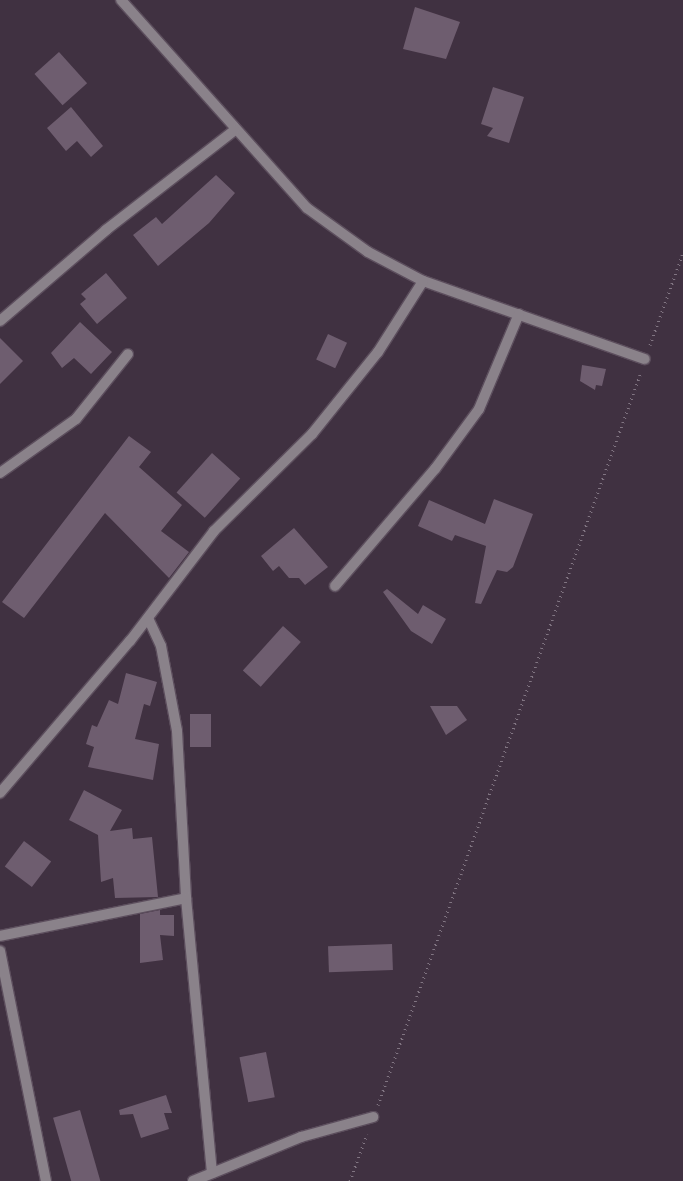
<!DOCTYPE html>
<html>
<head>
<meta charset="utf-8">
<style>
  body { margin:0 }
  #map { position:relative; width:683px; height:1181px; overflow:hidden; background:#403141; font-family:"Space Grotesk",sans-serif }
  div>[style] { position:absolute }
  .building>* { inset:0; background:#6e5d6f; transform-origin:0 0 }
  .path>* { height:3px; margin-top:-1.5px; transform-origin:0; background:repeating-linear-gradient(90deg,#817582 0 1px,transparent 0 5px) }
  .roads { filter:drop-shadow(1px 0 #5c4e5d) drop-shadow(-1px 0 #5c4e5d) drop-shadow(0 1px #5c4e5d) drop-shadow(0 -1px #5c4e5d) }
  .minor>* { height:10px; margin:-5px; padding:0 5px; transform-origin:5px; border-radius:5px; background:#8a828a }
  span { translate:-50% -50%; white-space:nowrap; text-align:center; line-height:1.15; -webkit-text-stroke:4px #403141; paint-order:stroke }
</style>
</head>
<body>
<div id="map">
  <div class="building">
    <div style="clip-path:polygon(415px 7px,460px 22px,446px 59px,403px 49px)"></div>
    <div style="left:59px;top:52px;width:42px;height:33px;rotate:48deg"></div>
    <div style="clip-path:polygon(493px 87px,524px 97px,509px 143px,487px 136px,493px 128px,481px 124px)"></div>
    <div style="clip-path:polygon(71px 107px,103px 146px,91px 157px,77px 141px,66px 151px,47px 128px)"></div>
    <div style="clip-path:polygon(216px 175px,235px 193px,209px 223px,158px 266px,133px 235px,156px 217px,162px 224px)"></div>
    <div style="clip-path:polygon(106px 273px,127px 298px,97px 324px,80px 304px,86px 299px,81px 294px)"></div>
    <div style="clip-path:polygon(80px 322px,112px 352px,91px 374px,74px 358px,62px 368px,51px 353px)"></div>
    <div style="left:328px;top:334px;width:21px;height:28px;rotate:25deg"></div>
    <div style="clip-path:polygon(0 338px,23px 361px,0 384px)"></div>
    <div style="clip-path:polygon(582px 365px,606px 369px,602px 386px,596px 385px,595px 390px,580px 381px)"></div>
    <div style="clip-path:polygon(129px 436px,151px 452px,139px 467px,182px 505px,161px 531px,189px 552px,169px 578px,105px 513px,24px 618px,2px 602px)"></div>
    <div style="left:212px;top:453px;width:38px;height:53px;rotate:42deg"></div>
    <div style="clip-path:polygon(494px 499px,533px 514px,513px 567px,507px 572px,497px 570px,481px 604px,475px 603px,486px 546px,455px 535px,452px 541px,418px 526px,429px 500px,485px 524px)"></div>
    <div style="clip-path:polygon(294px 528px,328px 567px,305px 585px,299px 578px,289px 578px,279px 566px,273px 571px,261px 556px)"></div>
    <div style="clip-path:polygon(387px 589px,418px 614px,423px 605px,446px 619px,432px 644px,411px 631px,383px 592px)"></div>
    <div style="left:283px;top:626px;width:24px;height:60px;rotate:42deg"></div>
    <div style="clip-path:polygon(126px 673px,157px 682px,150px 706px,144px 704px,135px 739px,159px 744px,153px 780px,88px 767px,94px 747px,86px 744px,92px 725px,97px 727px,109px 700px,118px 704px)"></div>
    <div style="clip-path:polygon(430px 706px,457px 706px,467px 720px,446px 735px)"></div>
    <div style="left:190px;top:714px;width:21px;height:33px"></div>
    <div style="clip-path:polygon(84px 790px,122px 810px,110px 831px,132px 828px,133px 839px,152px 837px,158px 897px,115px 898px,113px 878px,101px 882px,98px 835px,69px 820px)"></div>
    <div style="left:24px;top:841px;width:34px;height:32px;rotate:37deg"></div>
    <div style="clip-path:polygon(160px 910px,160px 915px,174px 915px,174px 936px,160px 935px,163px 960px,140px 963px,140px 914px)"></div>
    <div style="left:392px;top:944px;width:26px;height:64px;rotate:88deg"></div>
    <div style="left:266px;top:1052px;width:46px;height:27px;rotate:79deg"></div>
    <div style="clip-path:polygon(166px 1095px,172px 1113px,164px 1113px,169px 1129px,141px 1138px,133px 1114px,120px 1115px,119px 1110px)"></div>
    <div style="left:80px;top:1110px;width:74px;height:28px;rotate:74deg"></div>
  </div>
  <div class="path">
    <div style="left:650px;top:345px;width:98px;rotate:-70.3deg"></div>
    <div style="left:378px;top:1105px;width:779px;rotate:-70.26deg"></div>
    <div style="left:350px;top:1181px;width:50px;rotate:-70.1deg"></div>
  </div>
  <div class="roads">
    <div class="minor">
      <div style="left:121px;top:0;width:279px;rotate:48.2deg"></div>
      <div style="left:307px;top:208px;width:75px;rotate:35.8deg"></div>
      <div style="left:368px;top:252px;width:62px;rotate:27.8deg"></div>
      <div style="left:423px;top:281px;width:235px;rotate:19.4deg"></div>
      <div style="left:0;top:321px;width:140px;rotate:-40.6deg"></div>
      <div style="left:106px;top:230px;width:163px;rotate:-37.8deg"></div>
      <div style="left:0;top:473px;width:93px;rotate:-35.4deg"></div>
      <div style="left:76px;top:419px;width:83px;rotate:-51.3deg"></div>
      <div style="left:335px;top:586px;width:154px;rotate:-49.5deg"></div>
      <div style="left:435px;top:469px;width:74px;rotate:-53.7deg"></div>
      <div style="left:479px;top:409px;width:103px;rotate:-67.2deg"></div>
      <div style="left:148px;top:618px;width:31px;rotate:65deg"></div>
      <div style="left:161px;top:646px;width:86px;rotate:79.3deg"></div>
      <div style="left:177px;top:731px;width:167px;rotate:86.9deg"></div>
      <div style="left:0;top:793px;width:200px;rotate:-49.5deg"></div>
      <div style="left:130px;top:641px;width:138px;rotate:-52.6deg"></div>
      <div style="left:214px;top:531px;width:138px;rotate:-44.7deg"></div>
      <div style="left:312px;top:434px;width:105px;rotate:-51.2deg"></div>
      <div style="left:378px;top:352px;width:84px;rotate:-57.6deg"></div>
      <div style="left:0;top:936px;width:190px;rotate:-11.5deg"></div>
      <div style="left:186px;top:898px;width:276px;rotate:84.6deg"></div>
      <div style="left:0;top:951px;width:235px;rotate:78.7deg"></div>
      <div style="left:193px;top:1181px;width:117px;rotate:-22.2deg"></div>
      <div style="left:301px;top:1137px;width:75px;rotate:-15.5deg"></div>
    </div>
  </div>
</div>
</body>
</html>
